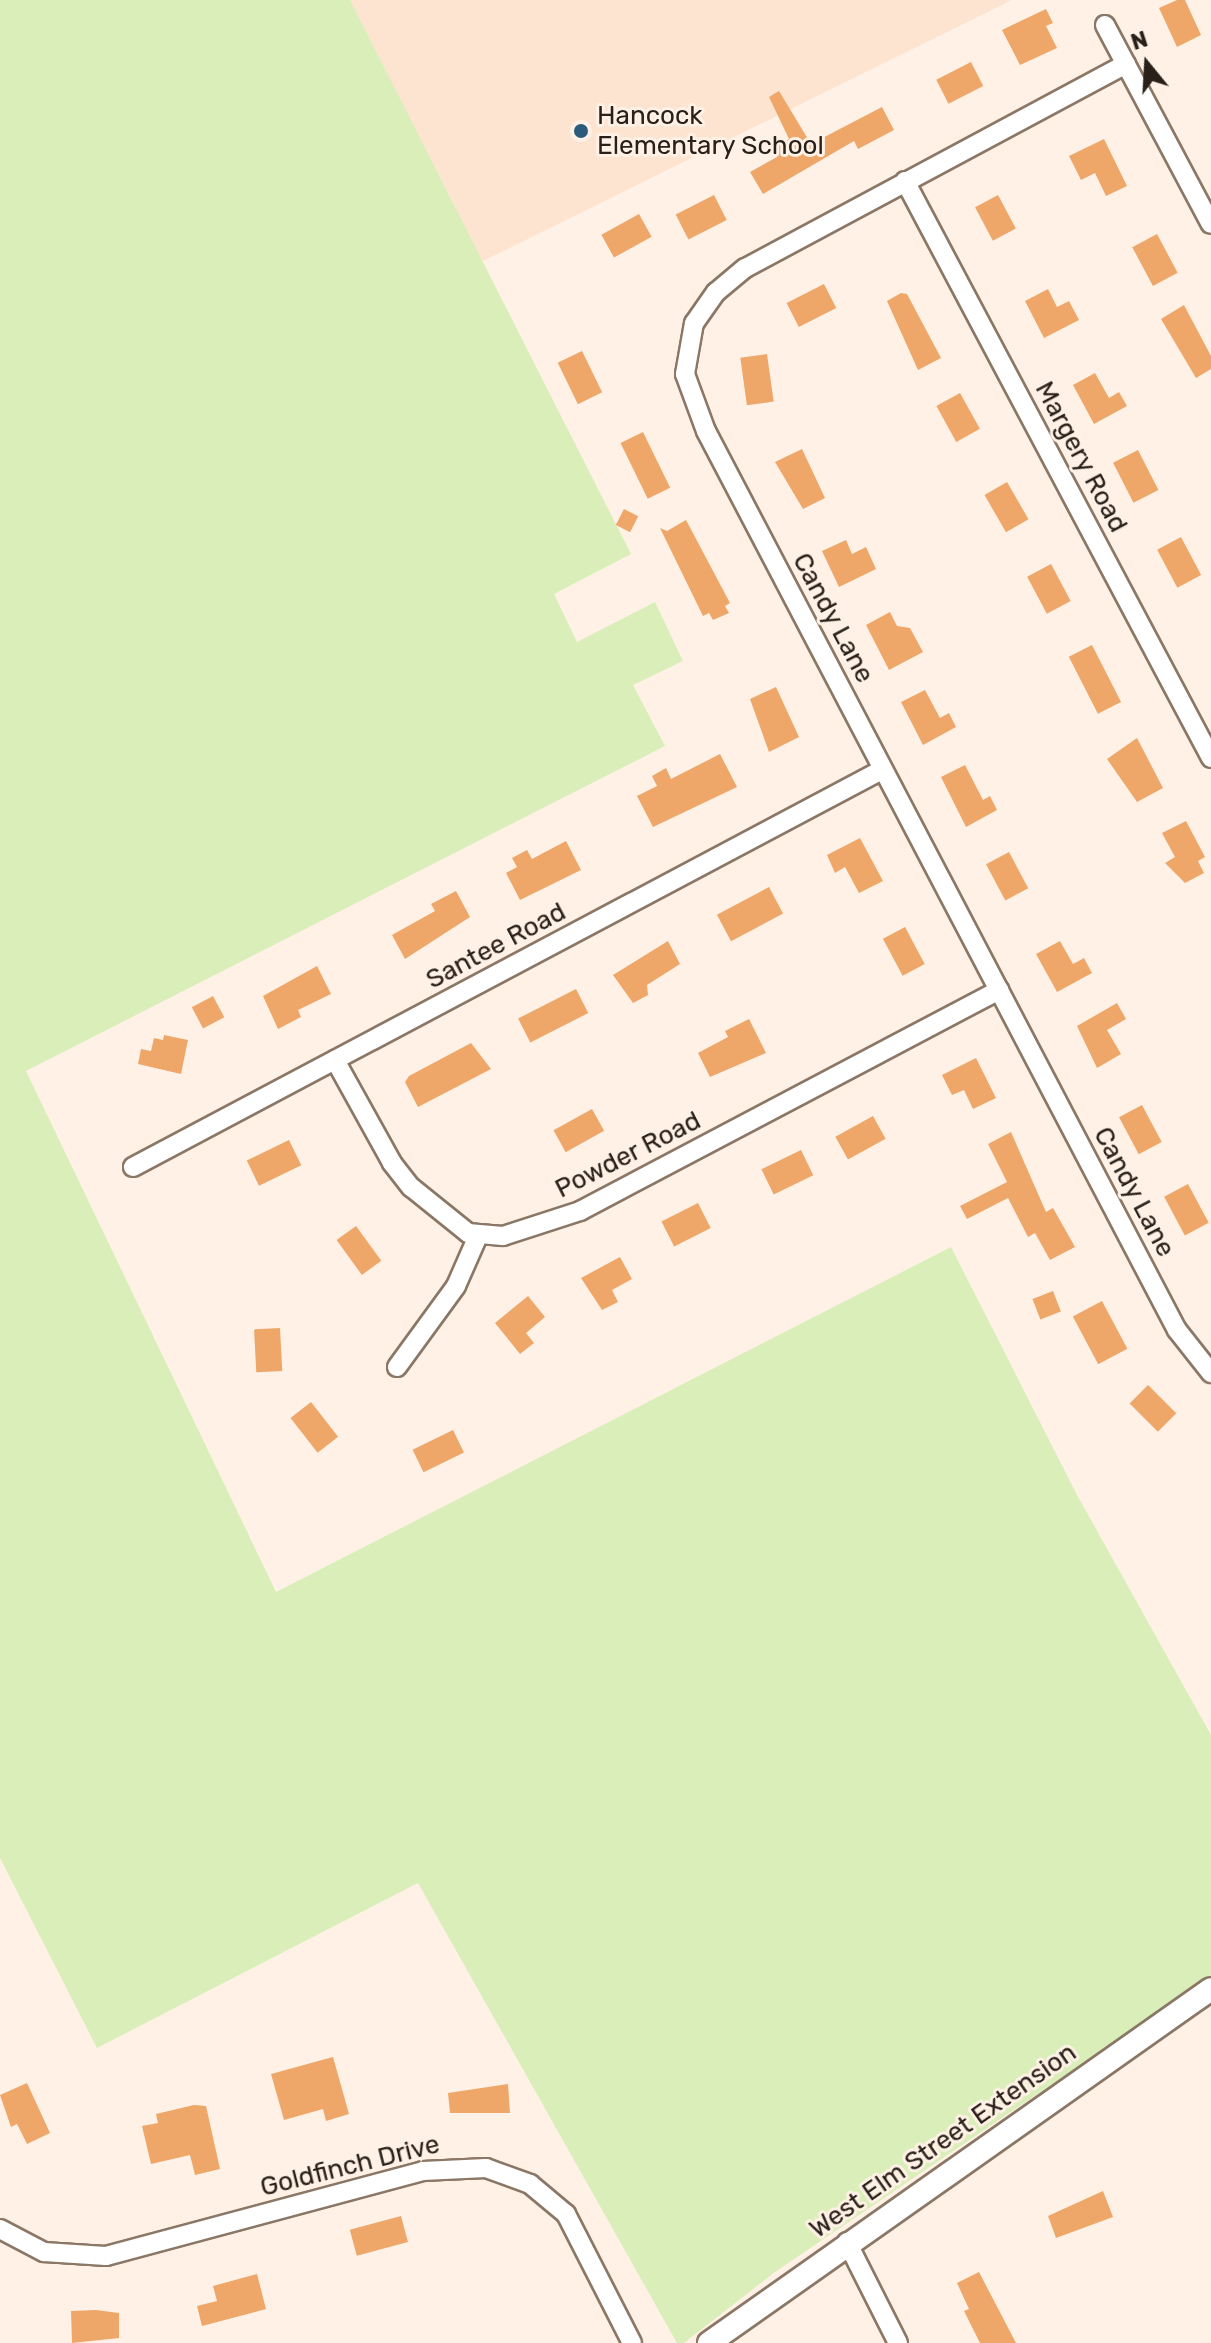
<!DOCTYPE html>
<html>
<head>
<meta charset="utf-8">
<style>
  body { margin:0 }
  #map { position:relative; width:1211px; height:2343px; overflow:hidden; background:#fff1e6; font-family:Rubik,sans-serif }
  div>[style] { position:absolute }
  .built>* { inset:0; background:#fce4d1 }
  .green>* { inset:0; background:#daeeba }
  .building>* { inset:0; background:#eea769; transform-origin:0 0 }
  .roads { filter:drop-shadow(2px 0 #8b7766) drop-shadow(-2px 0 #8b7766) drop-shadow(0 2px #8b7766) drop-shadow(0 -2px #8b7766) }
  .minor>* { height:18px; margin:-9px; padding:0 9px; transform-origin:9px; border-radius:9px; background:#fff }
  .tertiary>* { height:22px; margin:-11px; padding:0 11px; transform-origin:11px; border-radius:11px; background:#fff }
  .dots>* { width:22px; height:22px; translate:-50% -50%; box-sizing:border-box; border:4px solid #fff1e6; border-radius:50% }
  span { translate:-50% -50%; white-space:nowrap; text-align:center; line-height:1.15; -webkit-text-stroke:6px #fff1e6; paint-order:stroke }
  .poi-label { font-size:26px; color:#282019 }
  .left { translate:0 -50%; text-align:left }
  .street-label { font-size:26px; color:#282019 }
  .north { position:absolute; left:1107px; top:24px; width:80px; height:80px; -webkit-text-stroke:6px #fff1e6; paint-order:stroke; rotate:342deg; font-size:22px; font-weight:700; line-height:32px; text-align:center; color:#282019 }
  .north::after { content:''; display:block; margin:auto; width:28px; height:36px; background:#282019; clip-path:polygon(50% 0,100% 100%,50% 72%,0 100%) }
</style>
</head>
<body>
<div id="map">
  <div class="built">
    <div style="clip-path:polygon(350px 0,1012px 0,481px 262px)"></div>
  </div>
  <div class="green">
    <div style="clip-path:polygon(0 0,350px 0,631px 554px,554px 594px,577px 642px,655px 602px,683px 661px,633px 685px,665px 746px,26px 1071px,276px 1592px,951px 1247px,1077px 1495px,1211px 1735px,1211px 1976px,775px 2272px,684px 2343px,677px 2343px,418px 1883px,97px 2048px,0 1858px)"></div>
  </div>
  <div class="building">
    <div style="clip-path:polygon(1177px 0,1185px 0,1201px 35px,1177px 47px,1159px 8px)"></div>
    <div style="clip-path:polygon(1046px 9px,1053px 23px,1046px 26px,1057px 48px,1020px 65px,1002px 30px)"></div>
    <div style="left:971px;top:62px;width:27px;height:39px;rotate:63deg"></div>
    <div style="clip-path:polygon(779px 91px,811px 144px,882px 107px,894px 130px,858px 149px,854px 141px,763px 194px,750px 172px,777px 157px,772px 149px,789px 139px,769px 97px)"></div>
    <div style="clip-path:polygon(1104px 139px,1127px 186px,1106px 196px,1095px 173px,1081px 180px,1069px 156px)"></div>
    <div style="left:714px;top:195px;width:28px;height:43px;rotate:63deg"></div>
    <div style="left:998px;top:195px;width:38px;height:26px;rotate:62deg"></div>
    <div style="left:639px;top:214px;width:26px;height:43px;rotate:61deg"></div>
    <div style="left:1157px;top:234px;width:44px;height:28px;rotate:62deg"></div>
    <div style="left:824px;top:284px;width:27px;height:42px;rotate:63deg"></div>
    <div style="clip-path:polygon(1048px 289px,1057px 307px,1069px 301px,1079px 320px,1044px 338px,1025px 301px)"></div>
    <div style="clip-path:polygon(901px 293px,907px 294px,941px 358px,918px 370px,887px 301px)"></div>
    <div style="clip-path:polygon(1184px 305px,1211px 356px,1211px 369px,1196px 378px,1161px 319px)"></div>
    <div style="left:582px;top:351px;width:46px;height:27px;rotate:64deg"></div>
    <div style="left:767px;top:354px;width:48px;height:27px;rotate:82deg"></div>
    <div style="clip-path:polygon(1095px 373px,1109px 398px,1119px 392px,1127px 406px,1094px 424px,1073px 385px)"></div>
    <div style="left:960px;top:393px;width:41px;height:27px;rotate:61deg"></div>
    <div style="left:643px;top:432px;width:62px;height:25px;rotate:64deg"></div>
    <div style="clip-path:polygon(802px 449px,825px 498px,803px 509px,775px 462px)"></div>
    <div style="left:1138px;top:450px;width:45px;height:28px;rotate:63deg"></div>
    <div style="left:1007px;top:482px;width:43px;height:26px;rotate:60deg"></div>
    <div style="left:624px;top:509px;width:16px;height:18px;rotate:27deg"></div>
    <div style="clip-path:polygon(686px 520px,730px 603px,725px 606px,729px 613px,713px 620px,709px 613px,703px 616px,660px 528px,667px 531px)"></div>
    <div style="left:1181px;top:537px;width:43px;height:27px;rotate:62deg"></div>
    <div style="clip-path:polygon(846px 540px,852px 554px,866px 547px,876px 569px,839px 587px,822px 551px)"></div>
    <div style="left:1051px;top:564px;width:42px;height:27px;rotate:62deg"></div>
    <div style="clip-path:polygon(890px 612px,897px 626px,910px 628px,923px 652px,889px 670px,866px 625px)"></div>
    <div style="left:1092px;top:645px;width:64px;height:26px;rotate:63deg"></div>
    <div style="clip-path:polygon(776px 687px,799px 737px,769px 752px,750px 699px)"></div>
    <div style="clip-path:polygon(925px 690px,940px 718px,949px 713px,956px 727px,923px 745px,901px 702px)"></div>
    <div style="clip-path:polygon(1137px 738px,1163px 788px,1137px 802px,1107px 759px)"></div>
    <div style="clip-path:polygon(720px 754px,737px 787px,653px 827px,637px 796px,657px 786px,652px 776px,666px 768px,671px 779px)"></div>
    <div style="clip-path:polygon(965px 765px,983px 800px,990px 796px,997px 810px,966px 827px,941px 777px)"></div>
    <div style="clip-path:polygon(1186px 821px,1205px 857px,1198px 861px,1204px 873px,1185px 883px,1165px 863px,1175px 857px,1162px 833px)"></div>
    <div style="clip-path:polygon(860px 838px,883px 881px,859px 893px,845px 867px,835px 873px,827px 855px)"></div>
    <div style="clip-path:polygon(566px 841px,581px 870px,520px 900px,506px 873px,517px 867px,512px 858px,527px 850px,532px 859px)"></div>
    <div style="left:1009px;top:852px;width:41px;height:26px;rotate:62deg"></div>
    <div style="left:769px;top:887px;width:30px;height:59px;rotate:62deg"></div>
    <div style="clip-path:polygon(456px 891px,470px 917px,405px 959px,392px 935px,435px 911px,431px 904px)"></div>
    <div style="left:905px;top:927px;width:42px;height:25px;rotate:62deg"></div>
    <div style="clip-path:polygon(668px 941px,680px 964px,647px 985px,648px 995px,633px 1003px,613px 975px)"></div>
    <div style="clip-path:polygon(1060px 941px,1073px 964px,1084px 958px,1092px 973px,1057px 992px,1036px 954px)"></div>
    <div style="clip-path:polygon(317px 966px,331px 994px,298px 1010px,301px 1017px,278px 1029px,263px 996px)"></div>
    <div style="left:576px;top:989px;width:27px;height:65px;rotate:63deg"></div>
    <div style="left:213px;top:996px;width:24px;height:24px;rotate:62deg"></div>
    <div style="clip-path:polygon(1117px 1003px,1126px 1019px,1107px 1030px,1121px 1054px,1097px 1068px,1077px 1026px)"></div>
    <div style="clip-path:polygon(749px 1019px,766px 1053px,710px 1077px,698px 1053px,728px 1037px,725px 1031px)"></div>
    <div style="clip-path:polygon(164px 1035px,188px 1040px,181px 1074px,138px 1064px,141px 1049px,151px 1051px,154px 1038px,163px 1040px)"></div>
    <div style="clip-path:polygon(471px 1043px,491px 1069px,418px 1107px,405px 1082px,409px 1076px)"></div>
    <div style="clip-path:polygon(976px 1058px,996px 1098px,973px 1109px,964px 1090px,952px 1095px,942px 1075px)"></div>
    <div style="left:1142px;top:1105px;width:42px;height:26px;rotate:62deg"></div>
    <div style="left:592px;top:1109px;width:25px;height:44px;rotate:61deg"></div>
    <div style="left:873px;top:1116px;width:26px;height:43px;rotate:61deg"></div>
    <div style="clip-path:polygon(1011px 1132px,1046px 1212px,1053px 1208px,1075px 1247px,1050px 1260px,1035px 1233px,1028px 1237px,1008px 1198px,967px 1219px,960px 1206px,1007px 1182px,988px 1144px)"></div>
    <div style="left:289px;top:1140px;width:28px;height:47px;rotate:64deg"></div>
    <div style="left:801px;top:1150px;width:28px;height:44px;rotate:64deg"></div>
    <div style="left:1188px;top:1184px;width:44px;height:27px;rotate:62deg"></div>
    <div style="left:698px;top:1203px;width:28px;height:41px;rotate:63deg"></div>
    <div style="left:356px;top:1226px;width:43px;height:24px;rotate:54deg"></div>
    <div style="clip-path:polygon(620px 1257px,632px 1279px,612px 1290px,618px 1302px,602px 1310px,581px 1278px)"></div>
    <div style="left:1053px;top:1291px;width:22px;height:22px;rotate:69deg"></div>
    <div style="clip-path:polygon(528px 1296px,545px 1317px,526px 1333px,534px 1343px,520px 1354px,495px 1323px)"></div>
    <div style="left:1102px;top:1301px;width:54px;height:33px;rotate:62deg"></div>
    <div style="left:280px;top:1328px;width:43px;height:26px;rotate:87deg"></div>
    <div style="left:1148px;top:1385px;width:40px;height:26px;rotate:45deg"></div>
    <div style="left:311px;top:1402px;width:44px;height:26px;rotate:52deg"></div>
    <div style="left:453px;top:1430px;width:25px;height:45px;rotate:64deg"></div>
    <div style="clip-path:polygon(333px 2057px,349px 2114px,326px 2121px,323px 2109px,284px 2120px,271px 2074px)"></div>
    <div style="clip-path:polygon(27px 2083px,50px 2133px,27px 2144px,17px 2124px,11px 2127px,0 2095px)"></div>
    <div style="clip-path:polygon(508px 2084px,510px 2113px,450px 2113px,448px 2093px)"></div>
    <div style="clip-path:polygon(194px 2105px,206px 2106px,220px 2169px,195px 2175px,190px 2155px,151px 2164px,142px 2126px,158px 2123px,156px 2114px)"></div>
    <div style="clip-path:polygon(1103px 2191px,1113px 2217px,1056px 2238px,1048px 2216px)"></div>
    <div style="left:401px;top:2216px;width:27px;height:53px;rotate:75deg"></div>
    <div style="clip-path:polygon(979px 2272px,1016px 2343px,980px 2343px,964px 2311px,969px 2309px,957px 2283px)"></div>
    <div style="clip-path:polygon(257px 2274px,266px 2309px,202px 2326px,197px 2306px,217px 2301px,213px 2286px)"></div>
    <div style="clip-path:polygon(96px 2310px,119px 2313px,119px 2338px,72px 2343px,71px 2311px)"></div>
  </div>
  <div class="roads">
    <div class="minor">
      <div style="left:1105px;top:25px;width:225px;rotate:62deg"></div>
      <div style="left:1126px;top:64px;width:432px;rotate:151.8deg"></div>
      <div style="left:745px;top:268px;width:38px;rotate:140deg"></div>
      <div style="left:716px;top:292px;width:38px;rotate:125deg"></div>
      <div style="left:694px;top:323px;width:52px;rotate:100deg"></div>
      <div style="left:685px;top:374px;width:61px;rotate:69.8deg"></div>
      <div style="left:706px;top:431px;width:1015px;rotate:62.35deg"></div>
      <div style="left:1177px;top:1330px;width:55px;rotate:51.7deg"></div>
      <div style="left:905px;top:181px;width:653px;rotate:62.06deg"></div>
      <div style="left:335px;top:1060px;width:118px;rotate:61deg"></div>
      <div style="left:392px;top:1163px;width:31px;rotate:52deg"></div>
      <div style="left:411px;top:1187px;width:73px;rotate:38.9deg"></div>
      <div style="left:468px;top:1233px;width:35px;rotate:5deg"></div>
      <div style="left:503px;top:1236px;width:81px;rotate:-18deg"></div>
      <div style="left:580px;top:1211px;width:474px;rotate:-27.8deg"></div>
      <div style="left:133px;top:1167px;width:848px;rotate:-27.93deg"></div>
      <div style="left:397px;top:1367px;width:100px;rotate:-53.9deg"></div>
      <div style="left:456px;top:1286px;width:55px;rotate:-66.3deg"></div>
      <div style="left:0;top:2229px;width:50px;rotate:27.6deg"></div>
      <div style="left:44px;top:2252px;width:62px;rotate:3.7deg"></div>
      <div style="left:106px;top:2256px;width:328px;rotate:-15deg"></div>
      <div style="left:423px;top:2171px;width:63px;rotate:-2.7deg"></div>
      <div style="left:486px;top:2168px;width:47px;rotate:20deg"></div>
      <div style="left:530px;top:2184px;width:47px;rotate:39.8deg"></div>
      <div style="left:566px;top:2214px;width:145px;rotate:62.9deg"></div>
      <div style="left:847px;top:2242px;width:113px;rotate:63.2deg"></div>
    </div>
    <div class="tertiary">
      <div style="left:709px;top:2343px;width:614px;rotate:-35.19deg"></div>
    </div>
  </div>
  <div class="dots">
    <div style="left:581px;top:131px;background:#2c5c7b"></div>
  </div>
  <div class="poi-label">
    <span class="left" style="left:597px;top:131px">Hancock<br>Elementary School</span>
  </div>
  <div class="street-label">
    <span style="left:1081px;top:457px;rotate:62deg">Margery Road</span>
    <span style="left:833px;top:618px;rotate:62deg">Candy Lane</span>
    <span style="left:496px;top:946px;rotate:-28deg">Santee Road</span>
    <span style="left:628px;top:1155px;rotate:-27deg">Powder Road</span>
    <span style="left:1134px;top:1192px;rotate:62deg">Candy Lane</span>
    <span style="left:943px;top:2141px;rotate:-35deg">West Elm Street Extension</span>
    <span style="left:350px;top:2166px;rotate:-14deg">Goldfinch Drive</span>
  </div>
  <div class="north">N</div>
</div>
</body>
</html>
